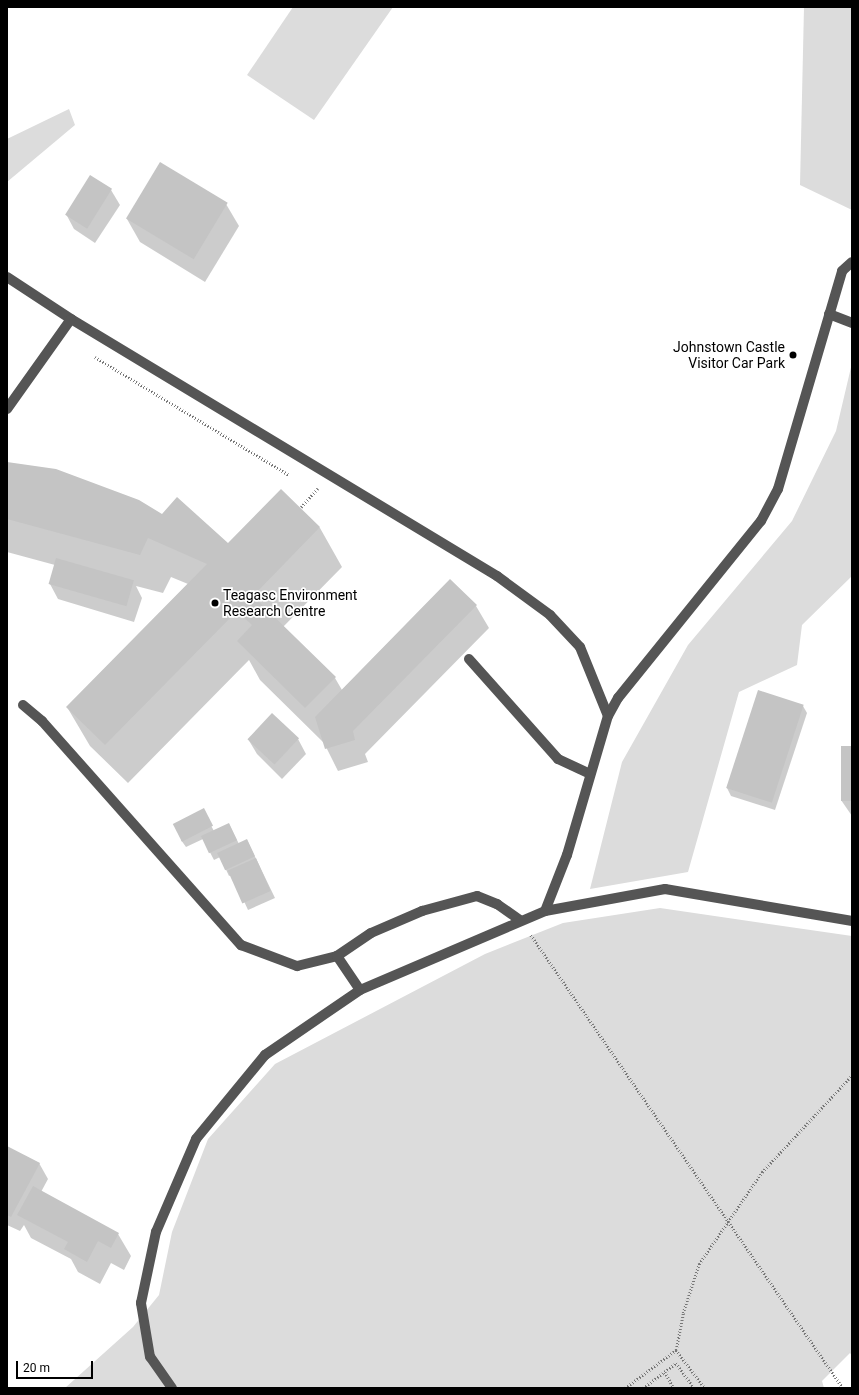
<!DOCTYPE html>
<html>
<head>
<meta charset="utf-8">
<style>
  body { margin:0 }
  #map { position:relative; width:859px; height:1395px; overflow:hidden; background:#fff; font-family:Roboto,sans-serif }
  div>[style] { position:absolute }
  .green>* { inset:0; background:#dcdcdc }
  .shadow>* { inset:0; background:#0003 }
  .building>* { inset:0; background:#c4c4c4; transform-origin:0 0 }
  .path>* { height:2.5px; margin-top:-1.25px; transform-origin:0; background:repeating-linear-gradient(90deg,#777 0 1px,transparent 0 3px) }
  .minor>* { height:10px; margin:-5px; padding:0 5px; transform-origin:5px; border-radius:5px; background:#555 }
  .dots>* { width:11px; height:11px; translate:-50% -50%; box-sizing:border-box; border:2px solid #fff; border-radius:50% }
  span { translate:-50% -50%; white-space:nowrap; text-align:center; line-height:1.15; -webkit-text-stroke:3.5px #fff; paint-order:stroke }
  .poi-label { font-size:14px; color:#000 }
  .right { translate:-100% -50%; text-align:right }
  .left { translate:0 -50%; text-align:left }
  .frame { position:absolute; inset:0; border:8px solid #000; pointer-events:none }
  .scale { position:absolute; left:16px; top:1361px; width:77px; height:18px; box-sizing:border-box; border:2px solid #000; border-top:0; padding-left:5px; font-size:12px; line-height:14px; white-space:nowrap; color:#000; -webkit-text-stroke:3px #fff; paint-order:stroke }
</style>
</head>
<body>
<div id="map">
  <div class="green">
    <div style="clip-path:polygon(293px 7px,393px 7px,314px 120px,247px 75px)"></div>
    <div style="clip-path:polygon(804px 7px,852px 7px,852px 210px,800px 185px)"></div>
    <div style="clip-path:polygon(69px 109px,75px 125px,7px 182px,7px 139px)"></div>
    <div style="clip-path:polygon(852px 363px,852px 576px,802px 625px,797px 665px,739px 692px,688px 872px,590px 889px,622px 762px,688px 645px,792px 521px,836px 431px)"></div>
    <div style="clip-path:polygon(660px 908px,852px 936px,852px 1356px,850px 1353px,822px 1381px,824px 1388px,65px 1388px,133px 1327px,159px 1295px,172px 1232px,208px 1139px,275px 1064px,485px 954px,563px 923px)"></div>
  </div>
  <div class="shadow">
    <div style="clip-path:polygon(111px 190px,120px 205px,95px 243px,74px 229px,66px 214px)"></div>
    <div style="clip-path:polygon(226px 204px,239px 226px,205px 282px,140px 242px,127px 219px)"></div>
    <div style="clip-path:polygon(7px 463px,163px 515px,228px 544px,281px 490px,320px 528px,342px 567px,283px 627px,335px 678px,342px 690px,450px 580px,476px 606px,489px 628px,365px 754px,368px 762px,338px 771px,324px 743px,260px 680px,249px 660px,128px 783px,90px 746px,67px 707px,188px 584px,171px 577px,163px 593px,136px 586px,142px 598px,134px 622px,58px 599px,50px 584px,55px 565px,7px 552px)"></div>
    <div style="clip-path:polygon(759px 691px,803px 706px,807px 713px,775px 810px,731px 796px,727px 788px)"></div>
    <div style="clip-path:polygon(248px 739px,298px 739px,306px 754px,282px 779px,257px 754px)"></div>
    <div style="clip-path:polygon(852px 747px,852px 816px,841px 800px)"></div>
    <div style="clip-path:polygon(209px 822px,214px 831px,229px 824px,239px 844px,247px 840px,275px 898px,248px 910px,232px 875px,229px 876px,220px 857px,214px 860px,203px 839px,186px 847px,181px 840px)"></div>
    <div style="clip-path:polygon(7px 1147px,39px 1163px,48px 1179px,41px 1192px,118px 1234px,131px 1256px,124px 1270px,111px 1263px,100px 1284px,78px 1272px,71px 1259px,31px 1238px,24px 1225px,20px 1231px,7px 1225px)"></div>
  </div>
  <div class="building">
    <div style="left:160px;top:162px;width:79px;height:66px;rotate:31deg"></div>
    <div style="left:90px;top:175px;width:26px;height:47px;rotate:32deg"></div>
    <div style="clip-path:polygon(7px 462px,56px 469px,139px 500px,162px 514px,177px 497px,228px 543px,281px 489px,320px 527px,253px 596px,336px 677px,305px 708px,237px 641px,252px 625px,237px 611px,105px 745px,66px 707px,207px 564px,148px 538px,140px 555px,7px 519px)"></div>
    <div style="left:56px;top:558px;width:81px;height:27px;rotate:16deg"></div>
    <div style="clip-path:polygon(450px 579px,477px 605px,353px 731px,355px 740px,325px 749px,315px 717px)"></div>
    <div style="left:758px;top:690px;width:48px;height:103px;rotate:18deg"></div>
    <div style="left:272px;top:713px;width:37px;height:36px;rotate:43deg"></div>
    <div style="left:841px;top:746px;width:11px;height:55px"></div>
    <div style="left:204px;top:808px;width:20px;height:35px;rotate:63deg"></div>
    <div style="left:229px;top:823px;width:19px;height:31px;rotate:65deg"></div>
    <div style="left:247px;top:839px;width:19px;height:33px;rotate:65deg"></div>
    <div style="left:256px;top:858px;width:36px;height:31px;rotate:66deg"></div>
    <div style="clip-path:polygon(7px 1146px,40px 1163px,11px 1217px,7px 1215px)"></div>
    <div style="clip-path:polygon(33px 1186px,119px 1233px,111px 1248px,98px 1241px,87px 1262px,64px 1249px,68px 1242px,17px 1215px)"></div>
  </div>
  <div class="path">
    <div style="left:95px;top:357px;width:227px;rotate:31.3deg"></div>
    <div style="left:301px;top:507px;width:25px;rotate:-48deg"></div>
    <div style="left:531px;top:935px;width:550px;rotate:55.44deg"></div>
    <div style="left:676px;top:1350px;width:38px;rotate:-79deg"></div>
    <div style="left:683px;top:1313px;width:52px;rotate:-71.9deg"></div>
    <div style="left:699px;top:1264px;width:112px;rotate:-55.6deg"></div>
    <div style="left:762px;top:1172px;width:132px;rotate:-47.1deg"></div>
    <div style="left:665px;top:1372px;width:18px;rotate:61deg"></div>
    <div style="left:625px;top:1388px;width:64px;rotate:-36.7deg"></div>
    <div style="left:676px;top:1350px;width:48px;rotate:52.7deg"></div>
    <div style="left:643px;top:1388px;width:41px;rotate:-37.1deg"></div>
    <div style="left:676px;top:1363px;width:31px;rotate:54deg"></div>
  </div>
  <div class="minor">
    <div style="left:7px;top:277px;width:77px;rotate:33.3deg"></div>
    <div style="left:71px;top:319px;width:498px;rotate:31.1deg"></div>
    <div style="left:497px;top:576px;width:66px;rotate:36.3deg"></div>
    <div style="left:550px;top:615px;width:44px;rotate:46.8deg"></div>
    <div style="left:580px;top:647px;width:74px;rotate:67.9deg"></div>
    <div style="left:829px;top:314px;width:25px;rotate:21deg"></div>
    <div style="left:7px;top:409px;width:110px;rotate:-54.6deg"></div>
    <div style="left:469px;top:659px;width:134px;rotate:48.3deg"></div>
    <div style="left:558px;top:759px;width:35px;rotate:25deg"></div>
    <div style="left:23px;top:705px;width:25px;rotate:40deg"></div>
    <div style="left:42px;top:721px;width:300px;rotate:48.4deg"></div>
    <div style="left:241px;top:945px;width:60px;rotate:20.6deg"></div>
    <div style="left:297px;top:966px;width:41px;rotate:-14deg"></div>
    <div style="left:337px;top:956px;width:41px;rotate:55.9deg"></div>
    <div style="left:545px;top:911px;width:60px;rotate:-68.6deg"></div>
    <div style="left:567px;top:855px;width:145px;rotate:-73.6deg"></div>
    <div style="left:608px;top:716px;width:21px;rotate:-61deg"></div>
    <div style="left:618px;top:698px;width:228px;rotate:-51.1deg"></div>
    <div style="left:761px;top:521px;width:36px;rotate:-62deg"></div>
    <div style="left:778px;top:489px;width:227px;rotate:-73.6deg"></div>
    <div style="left:842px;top:271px;width:13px;rotate:-42deg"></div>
    <div style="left:337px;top:956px;width:41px;rotate:-34.1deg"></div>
    <div style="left:371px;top:933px;width:56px;rotate:-23.3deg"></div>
    <div style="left:422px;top:911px;width:57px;rotate:-15.3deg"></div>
    <div style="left:477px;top:896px;width:22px;rotate:22deg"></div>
    <div style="left:497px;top:904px;width:28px;rotate:35deg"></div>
    <div style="left:172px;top:1388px;width:38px;rotate:-125deg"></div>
    <div style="left:150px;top:1357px;width:55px;rotate:-99.5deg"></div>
    <div style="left:141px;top:1303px;width:73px;rotate:-78.1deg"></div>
    <div style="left:156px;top:1232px;width:101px;rotate:-66.7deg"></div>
    <div style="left:196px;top:1139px;width:109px;rotate:-50.6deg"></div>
    <div style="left:265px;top:1055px;width:115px;rotate:-34.4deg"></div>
    <div style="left:360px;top:990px;width:201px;rotate:-23.1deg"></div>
    <div style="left:545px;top:911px;width:122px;rotate:-10.4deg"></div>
    <div style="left:665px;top:889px;width:190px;rotate:9.7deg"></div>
  </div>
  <div class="dots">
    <div style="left:793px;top:355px;background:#000"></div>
    <div style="left:215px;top:603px;background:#000"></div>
  </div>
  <div class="poi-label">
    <span class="right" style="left:785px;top:355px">Johnstown Castle<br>Visitor Car Park</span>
    <span class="left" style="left:223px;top:603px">Teagasc Environment<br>Research Centre</span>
  </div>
  <div class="frame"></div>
  <div class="scale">20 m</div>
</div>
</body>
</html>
